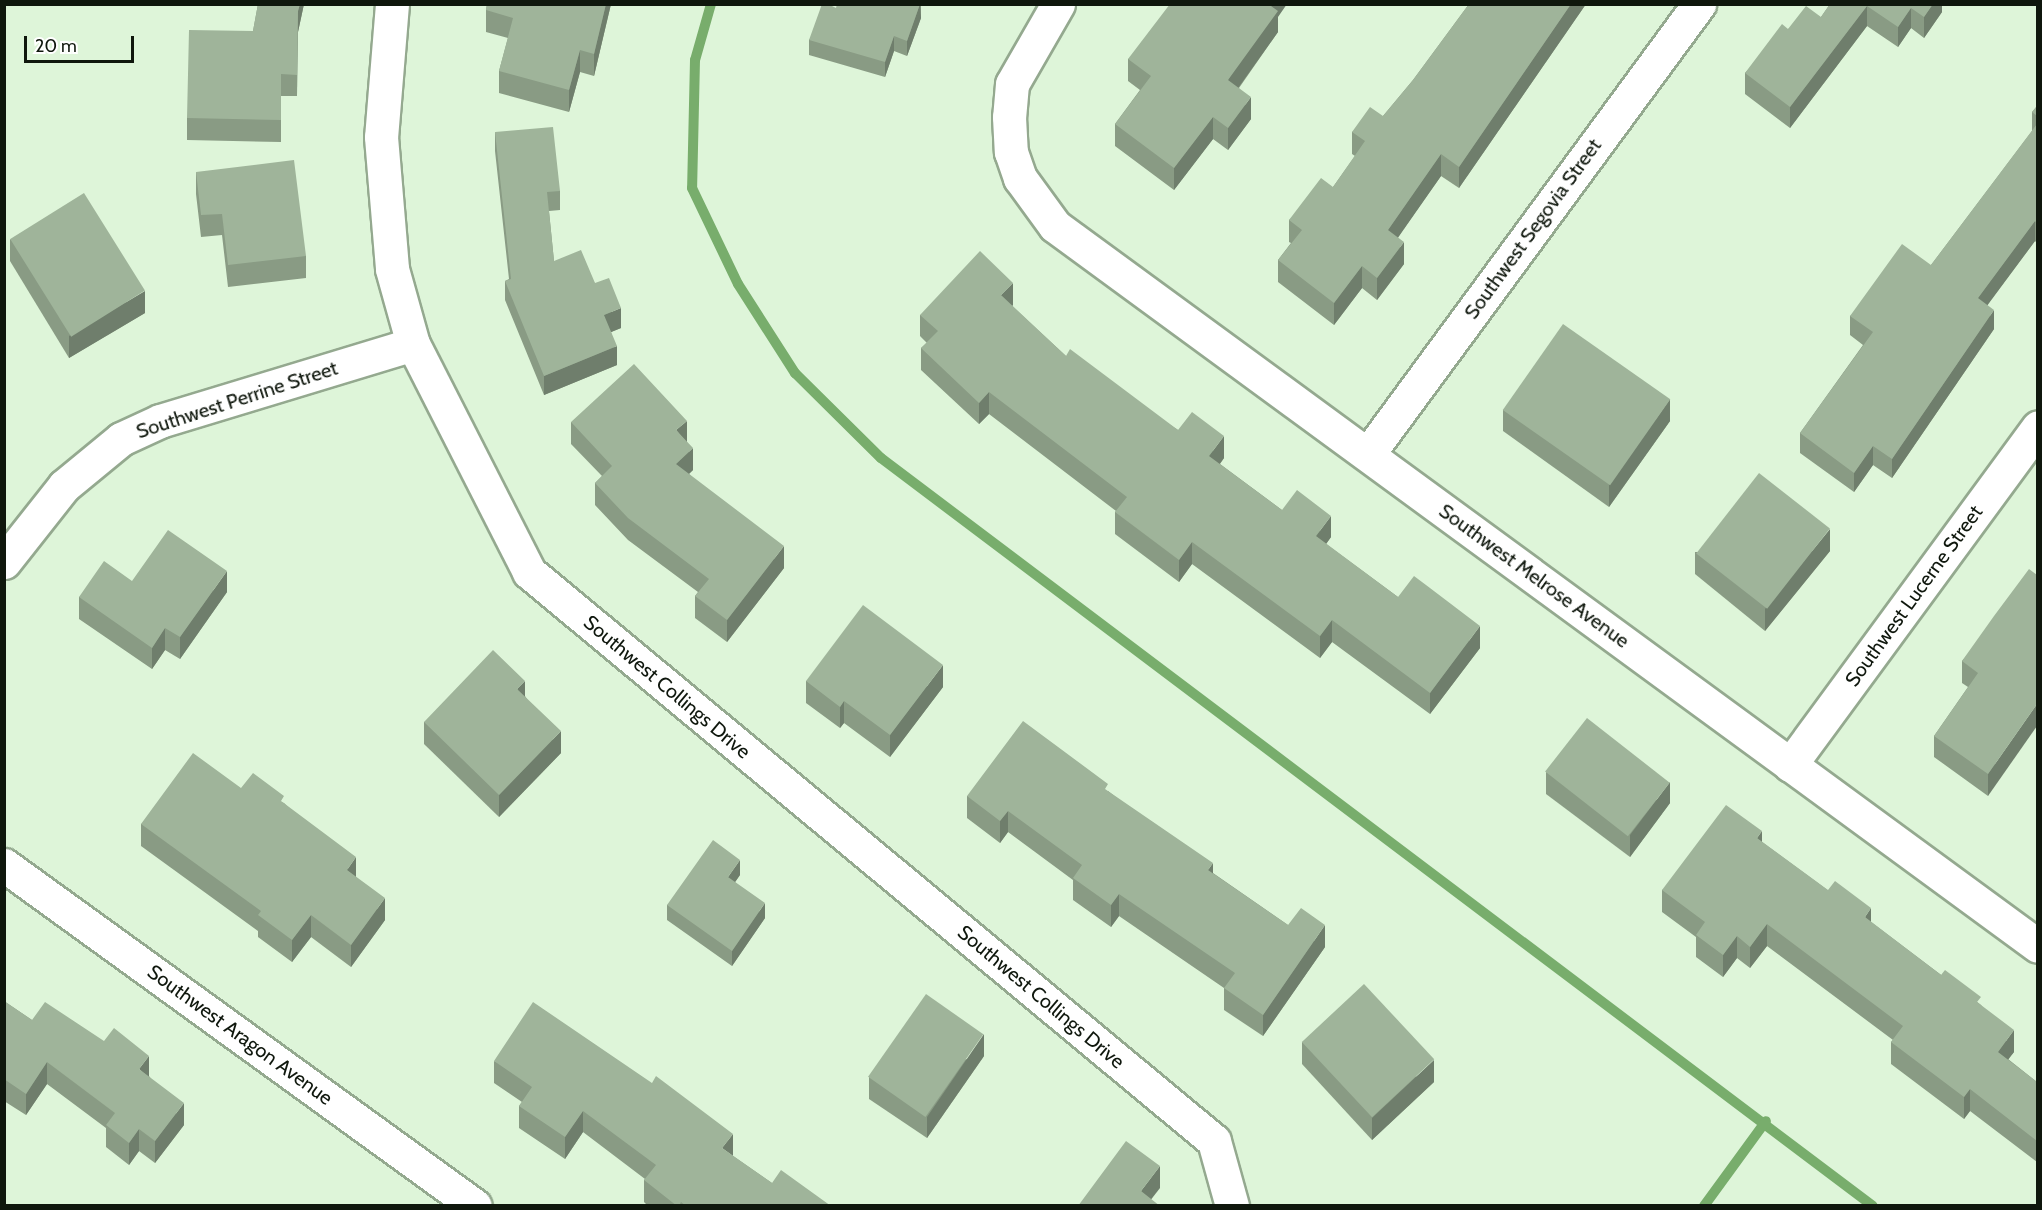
<!DOCTYPE html>
<html>
<head>
<meta charset="utf-8">
<style>
  body { margin:0 }
  #map { position:relative; width:2042px; height:1210px; overflow:hidden; background:#def5d9; font-family:Cabin,sans-serif }
  div>[style] { position:absolute }
  .stream>* { height:10px; margin:-5px; padding:0 5px; transform-origin:5px; border-radius:5px; background:#78ad6c }
  .roads { filter:drop-shadow(2px 0 #94a98f) drop-shadow(-2px 0 #94a98f) drop-shadow(0 2px #94a98f) drop-shadow(0 -2px #94a98f) }
  .minor>* { height:33px; margin:-16.5px; padding:0 16.5px; transform-origin:16.5px; border-radius:16.5px; background:#fff }
  .wall>* { inset:0; background:#899b84 }
  .shaded-wall>* { inset:0; background:#6f7e6c }
  .building>* { inset:0; background:#9fb49a; transform-origin:0 0 }
  span { translate:-50% -50%; white-space:nowrap; text-align:center; line-height:1.15; -webkit-text-stroke:6px #fff; paint-order:stroke }
  .street-label { font-size:20px; color:#0f170d }
  .frame { position:absolute; inset:0; border:6px solid #0f170d; pointer-events:none }
  .scale { position:absolute; left:24px; top:36px; width:110px; height:27px; box-sizing:border-box; border:3px solid #0f170d; border-top:0; padding-left:8px; font-size:18px; line-height:21px; white-space:nowrap; color:#0f170d; -webkit-text-stroke:4px #fff; paint-order:stroke }
</style>
</head>
<body>
<div id="map">
  <div class="stream">
    <div style="left:711px;top:4px;width:58px;rotate:105.9deg"></div>
    <div style="left:695px;top:60px;width:128px;rotate:91.3deg"></div>
    <div style="left:692px;top:188px;width:106px;rotate:64.4deg"></div>
    <div style="left:738px;top:284px;width:106px;rotate:57.4deg"></div>
    <div style="left:795px;top:373px;width:121px;rotate:44.7deg"></div>
    <div style="left:881px;top:458px;width:1242px;rotate:37.02deg"></div>
    <div style="left:1704px;top:1206px;width:105px;rotate:-53.9deg"></div>
  </div>
  <div class="roads">
    <div class="minor">
      <div style="left:392px;top:4px;width:133px;rotate:94.7deg"></div>
      <div style="left:381px;top:137px;width:132px;rotate:85.2deg"></div>
      <div style="left:392px;top:269px;width:78px;rotate:74.4deg"></div>
      <div style="left:413px;top:344px;width:256px;rotate:63deg"></div>
      <div style="left:529px;top:572px;width:890px;rotate:39.71deg"></div>
      <div style="left:1214px;top:1141px;width:67px;rotate:74.5deg"></div>
      <div style="left:1058px;top:4px;width:92px;rotate:119.9deg"></div>
      <div style="left:1012px;top:84px;width:33px;rotate:95deg"></div>
      <div style="left:1009px;top:117px;width:35px;rotate:87deg"></div>
      <div style="left:1011px;top:152px;width:28px;rotate:71deg"></div>
      <div style="left:1020px;top:178px;width:59px;rotate:53.9deg"></div>
      <div style="left:1055px;top:226px;width:1218px;rotate:36.22deg"></div>
      <div style="left:1368px;top:454px;width:559px;rotate:-53.66deg"></div>
      <div style="left:4px;top:562px;width:97px;rotate:-51.7deg"></div>
      <div style="left:64px;top:486px;width:74px;rotate:-39.5deg"></div>
      <div style="left:121px;top:439px;width:43px;rotate:-24.8deg"></div>
      <div style="left:160px;top:421px;width:264px;rotate:-16.9deg"></div>
      <div style="left:1790px;top:765px;width:419px;rotate:-53.7deg"></div>
      <div style="left:4px;top:865px;width:581px;rotate:35.9deg"></div>
    </div>
  </div>
  <div class="wall">
    <div style="clip-path:polygon(258px 4px,304px 4px,298px 32px,297px 96px,281px 96px,281px 142px,187px 140px,187px 118px,253px 31px)"></div>
    <div style="clip-path:polygon(487px 4px,611px 4px,594px 76px,580px 72px,569px 112px,499px 93px,499px 71px,508px 38px,486px 32px,486px 10px)"></div>
    <div style="clip-path:polygon(921px 4px,921px 18px,907px 56px,894px 51px,885px 77px,809px 55px,809px 40px,836px 8px)"></div>
    <div style="clip-path:polygon(1469px 4px,1586px 4px,1459px 188px,1441px 176px,1398px 237px,1404px 264px,1377px 300px,1362px 288px,1334px 325px,1278px 282px,1278px 260px,1291px 243px,1289px 242px,1289px 220px,1333px 187px,1355px 156px,1352px 154px,1352px 132px,1383px 116px,1413px 80px)"></div>
    <div style="clip-path:polygon(1830px 4px,1942px 4px,1942px 12px,1924px 38px,1911px 28px,1898px 47px,1867px 26px,1790px 128px,1745px 94px,1745px 73px,1788px 29px,1821px 17px)"></div>
    <div style="clip-path:polygon(1278px 17px,1278px 32px,1239px 88px,1251px 119px,1228px 150px,1213px 139px,1174px 190px,1115px 146px,1115px 124px,1140px 90px,1128px 81px,1128px 59px)"></div>
    <div style="clip-path:polygon(2037px 106px,2037px 243px,2035px 241px,1987px 305px,1994px 329px,1892px 478px,1873px 465px,1854px 492px,1800px 453px,1800px 433px,1863px 345px,1850px 335px,1850px 316px,1931px 265px,2032px 131px,2032px 112px)"></div>
    <div style="clip-path:polygon(495px 132px,560px 191px,560px 210px,549px 211px,554px 261px,595px 283px,621px 328px,611px 332px,617px 365px,544px 395px,505px 300px,505px 281px,509px 279px,495px 151px)"></div>
    <div style="clip-path:polygon(196px 172px,306px 256px,306px 278px,228px 287px,222px 235px,201px 237px,196px 194px)"></div>
    <div style="clip-path:polygon(10px 239px,145px 313px,69px 358px,10px 261px)"></div>
    <div style="clip-path:polygon(1013px 305px,1012px 306px,1066px 356px,1178px 430px,1224px 458px,1220px 464px,1282px 510px,1331px 537px,1326px 544px,1398px 597px,1480px 648px,1430px 714px,1332px 642px,1320px 658px,1192px 564px,1179px 582px,1115px 534px,1115px 512px,1116px 511px,989px 414px,979px 424px,921px 370px,921px 348px,927px 343px,920px 336px,920px 315px)"></div>
    <div style="clip-path:polygon(1503px 410px,1670px 421px,1609px 507px,1503px 431px)"></div>
    <div style="clip-path:polygon(571px 422px,687px 442px,693px 470px,689px 474px,784px 568px,727px 642px,695px 618px,695px 596px,698px 592px,628px 540px,595px 505px,595px 483px,602px 476px,571px 444px)"></div>
    <div style="clip-path:polygon(1830px 551px,1765px 631px,1695px 574px,1695px 552px)"></div>
    <div style="clip-path:polygon(2037px 575px,1988px 796px,1934px 757px,1934px 736px,1968px 687px,1962px 683px,1962px 661px)"></div>
    <div style="clip-path:polygon(132px 581px,227px 592px,180px 659px,165px 650px,152px 669px,79px 619px,79px 597px)"></div>
    <div style="clip-path:polygon(806px 681px,943px 687px,890px 757px,844px 723px,840px 728px,806px 703px)"></div>
    <div style="clip-path:polygon(525px 696px,561px 753px,499px 817px,424px 744px,424px 722px)"></div>
    <div style="clip-path:polygon(1546px 772px,1670px 803px,1630px 857px,1546px 794px)"></div>
    <div style="clip-path:polygon(241px 788px,284px 803px,356px 877px,385px 920px,351px 967px,311px 937px,292px 962px,258px 937px,258px 931px,141px 846px,141px 824px)"></div>
    <div style="clip-path:polygon(1108px 791px,1213px 873px,1288px 925px,1325px 947px,1263px 1036px,1224px 1010px,1224px 988px,1119px 916px,1111px 927px,1073px 900px,1073px 880px,1008px 832px,1000px 843px,967px 818px,967px 796px)"></div>
    <div style="clip-path:polygon(1762px 842px,1871px 922px,1981px 1005px,2014px 1052px,2008px 1059px,2037px 1082px,2037px 1162px,1970px 1111px,1964px 1119px,1891px 1064px,1891px 1042px,1893px 1040px,1767px 946px,1750px 968px,1737px 958px,1723px 977px,1696px 957px,1696px 937px,1662px 912px,1662px 890px)"></div>
    <div style="clip-path:polygon(740px 875px,735px 882px,765px 918px,732px 966px,667px 920px,667px 905px)"></div>
    <div style="clip-path:polygon(4px 1001px,32px 1020px,149px 1076px,184px 1125px,155px 1163px,139px 1151px,129px 1165px,106px 1147px,106px 1128px,47px 1084px,26px 1115px,4px 1101px)"></div>
    <div style="clip-path:polygon(1302px 1042px,1434px 1082px,1372px 1140px,1302px 1064px)"></div>
    <div style="clip-path:polygon(984px 1056px,927px 1138px,869px 1099px,869px 1077px)"></div>
    <div style="clip-path:polygon(494px 1061px,733px 1156px,772px 1183px,831px 1206px,648px 1206px,644px 1202px,644px 1180px,645px 1179px,583px 1132px,565px 1159px,519px 1128px,519px 1106px,522px 1102px,494px 1083px)"></div>
  </div>
  <div class="shaded-wall">
    <div style="clip-path:polygon(300px 4px,304px 4px,298px 32px,297px 96px,298px 11px)"></div>
    <div style="clip-path:polygon(606px 4px,611px 4px,594px 76px,594px 54px)"></div>
    <div style="clip-path:polygon(920px 4px,921px 18px,907px 56px,907px 41px)"></div>
    <div style="clip-path:polygon(1271px 4px,1287px 4px,1278px 17px,1278px 32px,1228px 102px,1228px 80px)"></div>
    <div style="clip-path:polygon(1571px 4px,1586px 4px,1459px 188px,1459px 167px)"></div>
    <div style="clip-path:polygon(1933px 4px,1942px 4px,1942px 12px,1924px 38px,1924px 17px)"></div>
    <div style="clip-path:polygon(1867px 6px,1867px 26px,1790px 128px,1790px 107px)"></div>
    <div style="clip-path:polygon(1911px 8px,1911px 28px,1898px 47px,1898px 27px)"></div>
    <div style="clip-path:polygon(894px 36px,894px 51px,885px 77px,885px 62px)"></div>
    <div style="clip-path:polygon(580px 50px,580px 72px,569px 112px,569px 90px)"></div>
    <div style="clip-path:polygon(1251px 97px,1251px 119px,1228px 150px,1228px 128px)"></div>
    <div style="clip-path:polygon(1213px 117px,1213px 139px,1174px 190px,1174px 168px)"></div>
    <div style="clip-path:polygon(1441px 154px,1441px 176px,1388px 252px,1388px 230px)"></div>
    <div style="clip-path:polygon(2035px 221px,2035px 241px,1978px 318px,1978px 298px)"></div>
    <div style="clip-path:polygon(1404px 242px,1404px 264px,1377px 300px,1377px 278px)"></div>
    <div style="clip-path:polygon(1362px 266px,1362px 288px,1334px 325px,1334px 303px)"></div>
    <div style="clip-path:polygon(1013px 283px,1013px 305px,1001px 317px,1001px 295px)"></div>
    <div style="clip-path:polygon(145px 291px,145px 313px,69px 358px,69px 336px)"></div>
    <div style="clip-path:polygon(621px 308px,621px 328px,604px 335px,604px 315px)"></div>
    <div style="clip-path:polygon(1994px 310px,1994px 329px,1892px 478px,1892px 459px)"></div>
    <div style="clip-path:polygon(617px 346px,617px 365px,544px 395px,544px 376px)"></div>
    <div style="clip-path:polygon(989px 392px,989px 414px,979px 424px,979px 403px)"></div>
    <div style="clip-path:polygon(1670px 399px,1670px 421px,1609px 507px,1609px 485px)"></div>
    <div style="clip-path:polygon(687px 421px,687px 443px,676px 430px)"></div>
    <div style="clip-path:polygon(1224px 436px,1224px 458px,1209px 478px,1209px 456px)"></div>
    <div style="clip-path:polygon(1873px 446px,1873px 465px,1854px 492px,1854px 473px)"></div>
    <div style="clip-path:polygon(693px 448px,693px 470px,676px 486px,676px 464px)"></div>
    <div style="clip-path:polygon(1331px 516px,1331px 537px,1316px 558px,1316px 536px)"></div>
    <div style="clip-path:polygon(1830px 529px,1830px 551px,1765px 631px,1765px 609px)"></div>
    <div style="clip-path:polygon(1192px 542px,1192px 564px,1179px 582px,1179px 560px)"></div>
    <div style="clip-path:polygon(784px 546px,784px 568px,727px 642px,727px 620px)"></div>
    <div style="clip-path:polygon(227px 571px,227px 592px,180px 659px,180px 637px)"></div>
    <div style="clip-path:polygon(1332px 620px,1332px 642px,1320px 658px,1320px 636px)"></div>
    <div style="clip-path:polygon(1480px 626px,1480px 648px,1430px 714px,1430px 693px)"></div>
    <div style="clip-path:polygon(165px 628px,165px 650px,152px 669px,152px 648px)"></div>
    <div style="clip-path:polygon(943px 665px,943px 687px,890px 757px,890px 735px)"></div>
    <div style="clip-path:polygon(525px 681px,525px 703px,517px 689px)"></div>
    <div style="clip-path:polygon(844px 701px,844px 723px,840px 728px,840px 707px)"></div>
    <div style="clip-path:polygon(2037px 704px,2037px 726px,1988px 796px,1988px 774px)"></div>
    <div style="clip-path:polygon(561px 731px,561px 753px,499px 817px,499px 795px)"></div>
    <div style="clip-path:polygon(1670px 782px,1670px 803px,1630px 857px,1630px 835px)"></div>
    <div style="clip-path:polygon(1008px 811px,1008px 832px,1000px 843px,1000px 821px)"></div>
    <div style="clip-path:polygon(1762px 831px,1762px 853px,1757px 838px)"></div>
    <div style="clip-path:polygon(356px 857px,356px 879px,347px 870px)"></div>
    <div style="clip-path:polygon(740px 860px,740px 875px,728px 892px,728px 877px)"></div>
    <div style="clip-path:polygon(1213px 863px,1213px 885px,1208px 870px)"></div>
    <div style="clip-path:polygon(1119px 894px,1119px 916px,1111px 927px,1111px 905px)"></div>
    <div style="clip-path:polygon(385px 898px,385px 920px,351px 967px,351px 945px)"></div>
    <div style="clip-path:polygon(765px 903px,765px 918px,732px 966px,732px 951px)"></div>
    <div style="clip-path:polygon(1871px 908px,1871px 930px,1865px 917px)"></div>
    <div style="clip-path:polygon(311px 915px,311px 937px,292px 962px,292px 940px)"></div>
    <div style="clip-path:polygon(1767px 924px,1767px 946px,1750px 968px,1750px 947px)"></div>
    <div style="clip-path:polygon(1325px 925px,1325px 947px,1263px 1036px,1263px 1015px)"></div>
    <div style="clip-path:polygon(1737px 936px,1737px 958px,1723px 977px,1723px 955px)"></div>
    <div style="clip-path:polygon(2014px 1030px,2014px 1052px,1998px 1073px,1998px 1052px)"></div>
    <div style="clip-path:polygon(984px 1034px,984px 1056px,927px 1138px,927px 1117px)"></div>
    <div style="clip-path:polygon(149px 1056px,149px 1078px,139px 1069px)"></div>
    <div style="clip-path:polygon(1434px 1060px,1434px 1082px,1372px 1140px,1372px 1118px)"></div>
    <div style="clip-path:polygon(47px 1062px,47px 1084px,26px 1115px,26px 1094px)"></div>
    <div style="clip-path:polygon(1970px 1089px,1970px 1111px,1964px 1119px,1964px 1097px)"></div>
    <div style="clip-path:polygon(184px 1103px,184px 1125px,155px 1163px,155px 1141px)"></div>
    <div style="clip-path:polygon(583px 1111px,583px 1132px,565px 1159px,565px 1137px)"></div>
    <div style="clip-path:polygon(139px 1129px,139px 1151px,129px 1165px,129px 1143px)"></div>
    <div style="clip-path:polygon(733px 1134px,733px 1156px,722px 1148px)"></div>
    <div style="clip-path:polygon(1160px 1166px,1160px 1188px,1146px 1206px,1141px 1191px)"></div>
  </div>
  <div class="building">
    <div style="clip-path:polygon(258px 4px,300px 4px,298px 11px,297px 75px,281px 74px,281px 120px,187px 118px,189px 30px,253px 31px)"></div>
    <div style="clip-path:polygon(487px 4px,606px 4px,594px 54px,580px 50px,569px 90px,499px 71px,513px 18px,486px 10px)"></div>
    <div style="clip-path:polygon(822px 4px,828px 4px,836px 8px,837px 4px,920px 4px,907px 41px,894px 36px,885px 62px,809px 40px)"></div>
    <div style="clip-path:polygon(1170px 4px,1271px 4px,1271px 6px,1278px 11px,1228px 80px,1251px 97px,1228px 128px,1213px 117px,1174px 168px,1115px 124px,1151px 76px,1128px 59px)"></div>
    <div style="clip-path:polygon(1469px 4px,1571px 4px,1459px 167px,1441px 154px,1388px 230px,1404px 242px,1377px 278px,1362px 266px,1334px 303px,1278px 260px,1302px 230px,1289px 220px,1321px 178px,1333px 187px,1365px 141px,1352px 132px,1370px 107px,1383px 116px,1413px 80px)"></div>
    <div style="clip-path:polygon(1830px 4px,1933px 4px,1924px 17px,1911px 8px,1898px 27px,1867px 6px,1790px 107px,1745px 73px,1782px 24px,1788px 29px,1806px 6px,1821px 17px)"></div>
    <div style="clip-path:polygon(2037px 106px,2037px 116px,2032px 112px)"></div>
    <div style="clip-path:polygon(2037px 124px,2037px 223px,2035px 221px,1978px 298px,1994px 310px,1892px 459px,1873px 446px,1854px 473px,1800px 433px,1873px 332px,1850px 316px,1902px 244px,1931px 265px)"></div>
    <div style="clip-path:polygon(553px 127px,560px 191px,547px 192px,554px 261px,581px 250px,595px 283px,609px 278px,621px 308px,604px 315px,617px 346px,544px 376px,505px 281px,511px 279px,495px 132px)"></div>
    <div style="clip-path:polygon(294px 160px,306px 256px,228px 265px,222px 214px,201px 215px,196px 172px)"></div>
    <div style="left:84px;top:193px;width:115px;height:87px;rotate:58deg"></div>
    <div style="clip-path:polygon(980px 251px,1013px 283px,1001px 295px,1066px 356px,1070px 349px,1178px 430px,1192px 412px,1224px 436px,1209px 456px,1282px 510px,1297px 490px,1331px 516px,1316px 536px,1398px 597px,1414px 576px,1480px 626px,1430px 693px,1332px 620px,1320px 636px,1192px 542px,1179px 560px,1115px 512px,1127px 497px,989px 392px,979px 403px,921px 348px,938px 331px,920px 315px)"></div>
    <div style="left:1563px;top:324px;width:131px;height:105px;rotate:35deg"></div>
    <div style="clip-path:polygon(634px 364px,687px 421px,676px 430px,693px 448px,676px 464px,784px 546px,727px 620px,695px 596px,709px 579px,628px 518px,595px 483px,612px 466px,571px 422px)"></div>
    <div style="left:1759px;top:473px;width:90px;height:102px;rotate:38deg"></div>
    <div style="clip-path:polygon(168px 530px,227px 571px,180px 637px,165px 628px,152px 648px,79px 597px,104px 561px,132px 581px)"></div>
    <div style="clip-path:polygon(2029px 569px,2037px 575px,2037px 704px,1988px 774px,1934px 736px,1978px 673px,1962px 661px,1994px 616px)"></div>
    <div style="clip-path:polygon(863px 605px,943px 665px,890px 735px,844px 701px,840px 707px,806px 681px)"></div>
    <div style="clip-path:polygon(493px 650px,525px 681px,517px 689px,561px 731px,499px 795px,424px 722px)"></div>
    <div style="left:1587px;top:718px;width:105px;height:68px;rotate:38deg"></div>
    <div style="clip-path:polygon(1023px 721px,1108px 784px,1105px 789px,1213px 863px,1208px 870px,1288px 925px,1301px 908px,1325px 925px,1263px 1015px,1224px 988px,1235px 973px,1119px 894px,1111px 905px,1073px 878px,1082px 865px,1008px 811px,1000px 821px,967px 796px)"></div>
    <div style="clip-path:polygon(193px 753px,241px 788px,253px 773px,284px 796px,281px 801px,356px 857px,347px 870px,385px 898px,351px 945px,311px 915px,292px 940px,258px 915px,261px 911px,141px 824px)"></div>
    <div style="clip-path:polygon(1726px 805px,1762px 831px,1757px 838px,1828px 890px,1835px 881px,1871px 908px,1865px 917px,1941px 975px,1945px 970px,1981px 997px,1977px 1002px,2014px 1030px,1998px 1052px,2037px 1082px,2037px 1141px,1970px 1089px,1964px 1097px,1891px 1042px,1903px 1026px,1767px 924px,1750px 947px,1737px 936px,1723px 955px,1696px 935px,1705px 922px,1662px 890px)"></div>
    <div style="clip-path:polygon(713px 840px,740px 860px,728px 877px,765px 903px,732px 951px,667px 905px)"></div>
    <div style="left:1364px;top:984px;width:103px;height:85px;rotate:47deg"></div>
    <div style="left:926px;top:994px;width:70px;height:101px;rotate:35deg"></div>
    <div style="clip-path:polygon(4px 1001px,32px 1020px,45px 1002px,104px 1041px,114px 1028px,149px 1056px,139px 1069px,184px 1103px,155px 1141px,139px 1129px,129px 1143px,106px 1125px,115px 1113px,47px 1062px,26px 1094px,4px 1079px)"></div>
    <div style="clip-path:polygon(533px 1002px,652px 1083px,656px 1076px,733px 1134px,722px 1148px,772px 1183px,781px 1170px,831px 1206px,686px 1206px,681px 1202px,679px 1206px,677px 1206px,644px 1180px,656px 1165px,583px 1111px,565px 1137px,519px 1106px,532px 1087px,494px 1061px)"></div>
    <div style="clip-path:polygon(1126px 1141px,1160px 1166px,1141px 1191px,1160px 1206px,1078px 1206px)"></div>
  </div>
  <div class="street-label">
    <span style="left:1533px;top:229px;rotate:-54deg">Southwest Segovia Street</span>
    <span style="left:237px;top:400px;rotate:-18deg">Southwest Perrine Street</span>
    <span style="left:1534px;top:576px;rotate:36deg">Southwest Melrose Avenue</span>
    <span style="left:1914px;top:596px;rotate:-54deg">Southwest Lucerne Street</span>
    <span style="left:667px;top:687px;rotate:40deg">Southwest Collings Drive</span>
    <span style="left:1041px;top:997px;rotate:40deg">Southwest Collings Drive</span>
    <span style="left:240px;top:1035px;rotate:36deg">Southwest Aragon Avenue</span>
  </div>
  <div class="frame"></div>
  <div class="scale">20 m</div>
</div>
</body>
</html>
